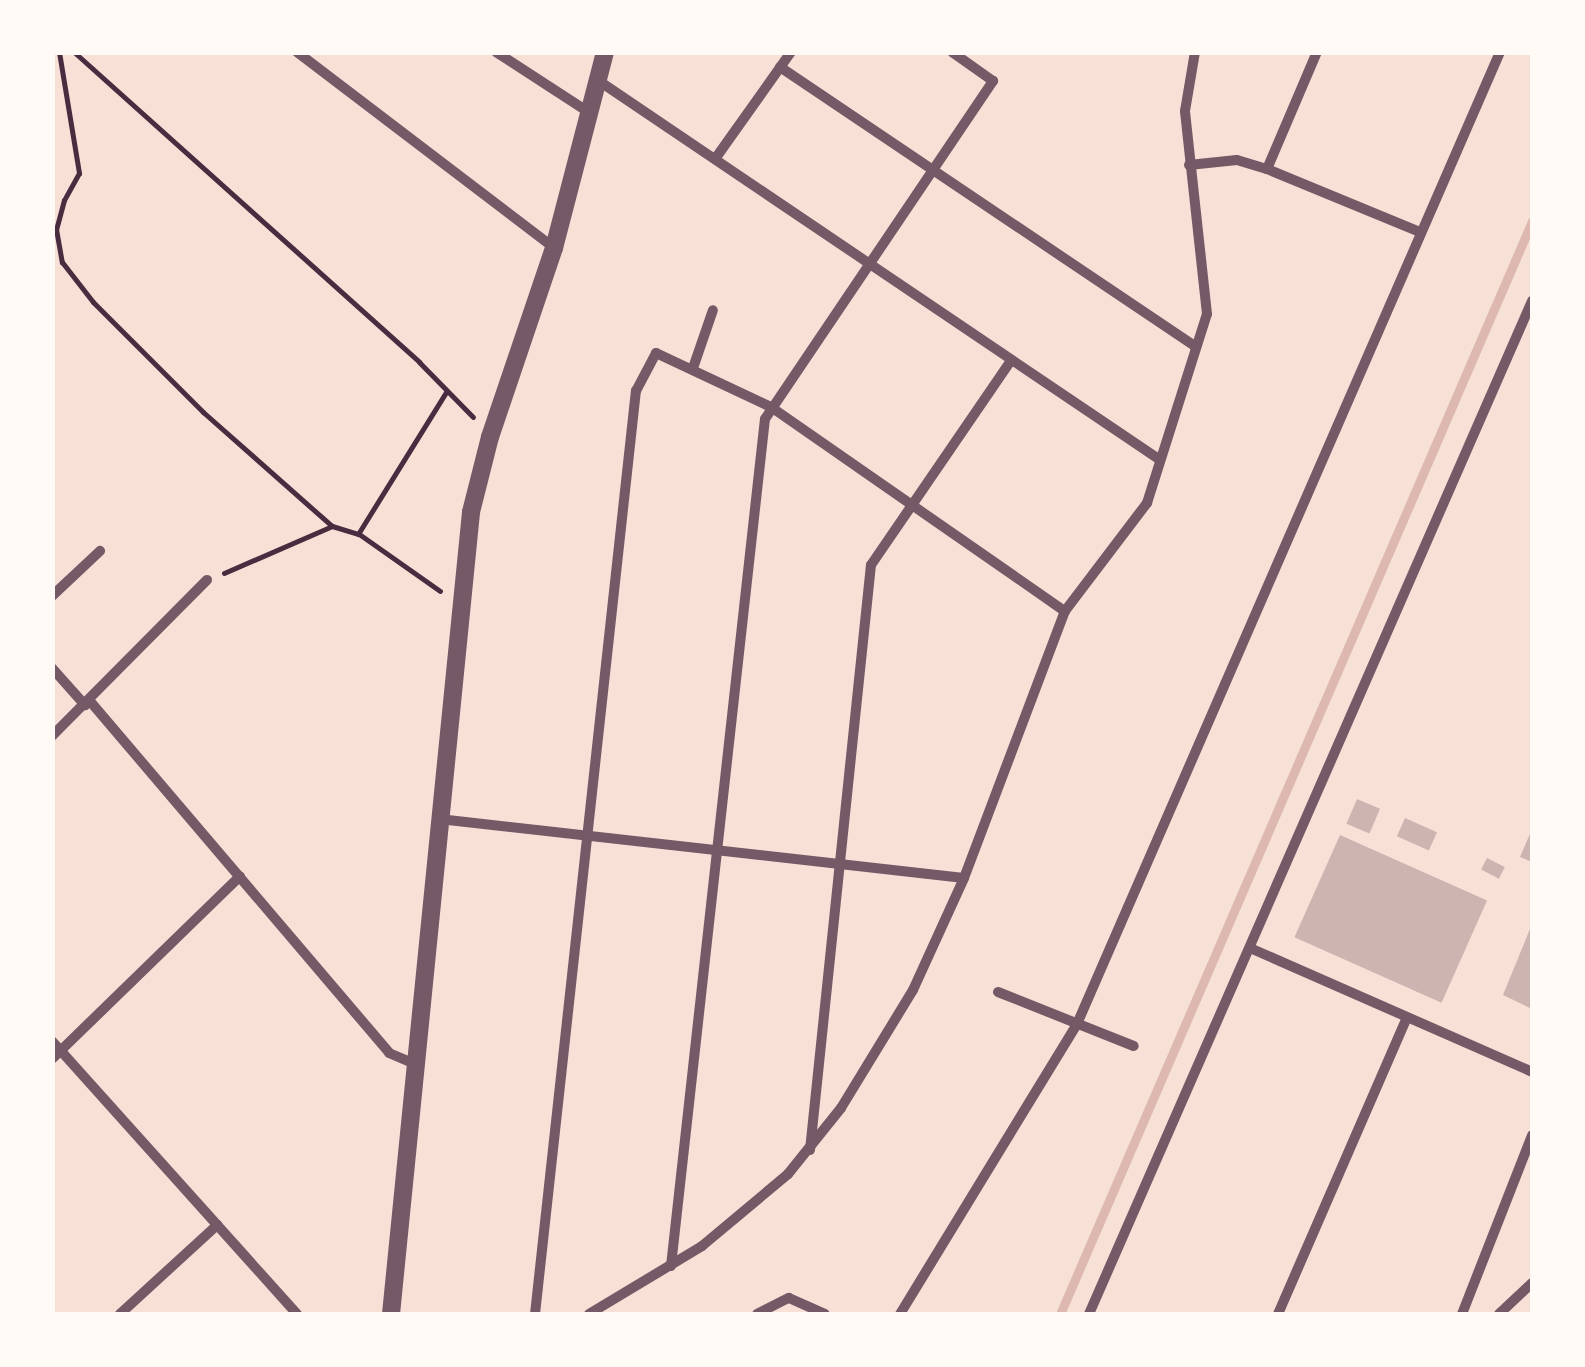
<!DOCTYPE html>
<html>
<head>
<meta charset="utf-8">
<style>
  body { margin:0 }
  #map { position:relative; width:1585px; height:1367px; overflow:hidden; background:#f7e1d7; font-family:Manrope,sans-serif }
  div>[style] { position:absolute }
  .stream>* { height:9px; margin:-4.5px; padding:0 4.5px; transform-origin:4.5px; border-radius:4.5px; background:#dcb8b0 }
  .building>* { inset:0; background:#ccb4b1; transform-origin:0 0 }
  .path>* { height:5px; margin:-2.5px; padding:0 2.5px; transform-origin:2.5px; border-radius:2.5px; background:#4a2c40 }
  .minor>* { height:10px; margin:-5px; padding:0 5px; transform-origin:5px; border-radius:5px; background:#755966 }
  .tertiary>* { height:18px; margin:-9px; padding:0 9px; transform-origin:9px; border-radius:9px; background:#755966 }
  span { translate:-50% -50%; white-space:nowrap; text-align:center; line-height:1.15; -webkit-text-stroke:10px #fffaf5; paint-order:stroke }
  .frame { position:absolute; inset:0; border:55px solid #fffaf5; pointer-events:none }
</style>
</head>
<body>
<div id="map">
  <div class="stream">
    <div style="left:1060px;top:1314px;width:1191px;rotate:-66.64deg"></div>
  </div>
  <div class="building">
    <div style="left:1357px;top:799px;width:25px;height:27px;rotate:23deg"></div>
    <div style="left:1405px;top:818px;width:35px;height:20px;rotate:24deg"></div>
    <div style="clip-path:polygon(1532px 829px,1532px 862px,1520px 857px)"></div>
    <div style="left:1340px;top:835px;width:161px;height:112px;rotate:24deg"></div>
    <div style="left:1487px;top:858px;width:20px;height:13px;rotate:27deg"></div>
    <div style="clip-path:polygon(1532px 924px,1532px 1009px,1503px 995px)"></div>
  </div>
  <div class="path">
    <div style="left:59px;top:52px;width:123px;rotate:80.6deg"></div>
    <div style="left:79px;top:173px;width:31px;rotate:119deg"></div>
    <div style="left:64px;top:200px;width:30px;rotate:105deg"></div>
    <div style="left:56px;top:229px;width:34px;rotate:80deg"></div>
    <div style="left:62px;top:262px;width:51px;rotate:52.2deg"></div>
    <div style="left:93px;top:302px;width:156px;rotate:45deg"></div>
    <div style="left:203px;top:412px;width:172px;rotate:41.5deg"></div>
    <div style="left:74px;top:52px;width:464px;rotate:41.9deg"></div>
    <div style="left:419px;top:362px;width:77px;rotate:45.5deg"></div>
    <div style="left:359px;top:534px;width:99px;rotate:35.1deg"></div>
    <div style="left:224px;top:573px;width:118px;rotate:-23.5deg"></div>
    <div style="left:332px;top:526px;width:27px;rotate:17deg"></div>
    <div style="left:358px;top:534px;width:167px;rotate:-58.2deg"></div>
  </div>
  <div class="minor">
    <div style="left:297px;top:52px;width:323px;rotate:37.3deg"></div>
    <div style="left:496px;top:52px;width:112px;rotate:33deg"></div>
    <div style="left:780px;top:67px;width:501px;rotate:33.94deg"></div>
    <div style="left:599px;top:81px;width:677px;rotate:34.04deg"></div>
    <div style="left:715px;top:159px;width:131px;rotate:-54.6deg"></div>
    <div style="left:1189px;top:165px;width:48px;rotate:-5.9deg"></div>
    <div style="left:1237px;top:160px;width:31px;rotate:17deg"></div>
    <div style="left:1267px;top:169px;width:165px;rotate:22.4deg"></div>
    <div style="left:1267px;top:169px;width:127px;rotate:-66.9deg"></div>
    <div style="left:693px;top:368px;width:61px;rotate:-71deg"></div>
    <div style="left:52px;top:596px;width:66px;rotate:-43.2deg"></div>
    <div style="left:52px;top:668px;width:50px;rotate:48.3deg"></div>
    <div style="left:89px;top:700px;width:463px;rotate:49.6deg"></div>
    <div style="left:389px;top:1053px;width:26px;rotate:23deg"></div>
    <div style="left:52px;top:736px;width:220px;rotate:-45.2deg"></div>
    <div style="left:439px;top:819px;width:528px;rotate:6.41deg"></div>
    <div style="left:1250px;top:948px;width:308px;rotate:23.7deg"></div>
    <div style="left:998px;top:992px;width:146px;rotate:21.7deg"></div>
    <div style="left:52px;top:1041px;width:367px;rotate:48.1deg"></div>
    <div style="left:52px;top:1059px;width:262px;rotate:-44.2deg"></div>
    <div style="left:810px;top:1150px;width:588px;rotate:-84.05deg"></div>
    <div style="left:871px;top:565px;width:246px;rotate:-55.6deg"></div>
    <div style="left:671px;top:1266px;width:852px;rotate:-83.67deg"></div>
    <div style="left:765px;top:419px;width:408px;rotate:-56deg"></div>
    <div style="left:993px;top:81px;width:50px;rotate:-144.7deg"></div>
    <div style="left:120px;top:1314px;width:132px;rotate:-42.5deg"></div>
    <div style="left:535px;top:1314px;width:929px;rotate:-83.76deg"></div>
    <div style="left:636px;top:391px;width:43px;rotate:-62.2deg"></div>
    <div style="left:656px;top:353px;width:127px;rotate:25.2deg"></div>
    <div style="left:771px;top:407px;width:358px;rotate:34.8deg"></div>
    <div style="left:589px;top:1314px;width:132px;rotate:-31deg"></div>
    <div style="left:702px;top:1246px;width:112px;rotate:-39.9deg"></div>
    <div style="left:788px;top:1174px;width:85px;rotate:-51.2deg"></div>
    <div style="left:841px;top:1108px;width:138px;rotate:-58.6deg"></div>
    <div style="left:913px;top:990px;width:123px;rotate:-65.5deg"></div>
    <div style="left:964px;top:878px;width:285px;rotate:-69.3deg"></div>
    <div style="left:1065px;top:611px;width:136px;rotate:-52.8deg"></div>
    <div style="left:1147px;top:503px;width:198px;rotate:-72.4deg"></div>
    <div style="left:1207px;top:314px;width:204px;rotate:-96.2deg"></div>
    <div style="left:1185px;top:111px;width:60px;rotate:-80.4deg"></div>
    <div style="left:757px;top:1314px;width:36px;rotate:-27deg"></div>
    <div style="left:789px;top:1298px;width:39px;rotate:24deg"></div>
    <div style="left:900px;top:1314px;width:340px;rotate:-58.6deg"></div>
    <div style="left:1077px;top:1024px;width:1060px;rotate:-66.48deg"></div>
    <div style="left:1089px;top:1314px;width:1106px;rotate:-66.38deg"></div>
    <div style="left:1278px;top:1314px;width:323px;rotate:-66.5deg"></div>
    <div style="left:1462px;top:1314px;width:192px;rotate:-68.6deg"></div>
    <div style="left:1499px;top:1314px;width:45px;rotate:-43.2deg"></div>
  </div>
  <div class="tertiary">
    <div style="left:391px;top:1314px;width:806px;rotate:-84.3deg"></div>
    <div style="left:471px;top:512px;width:77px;rotate:-75.8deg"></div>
    <div style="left:490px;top:437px;width:200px;rotate:-71.3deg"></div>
    <div style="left:554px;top:248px;width:203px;rotate:-75.4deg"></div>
  </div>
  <div class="frame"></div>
</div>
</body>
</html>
